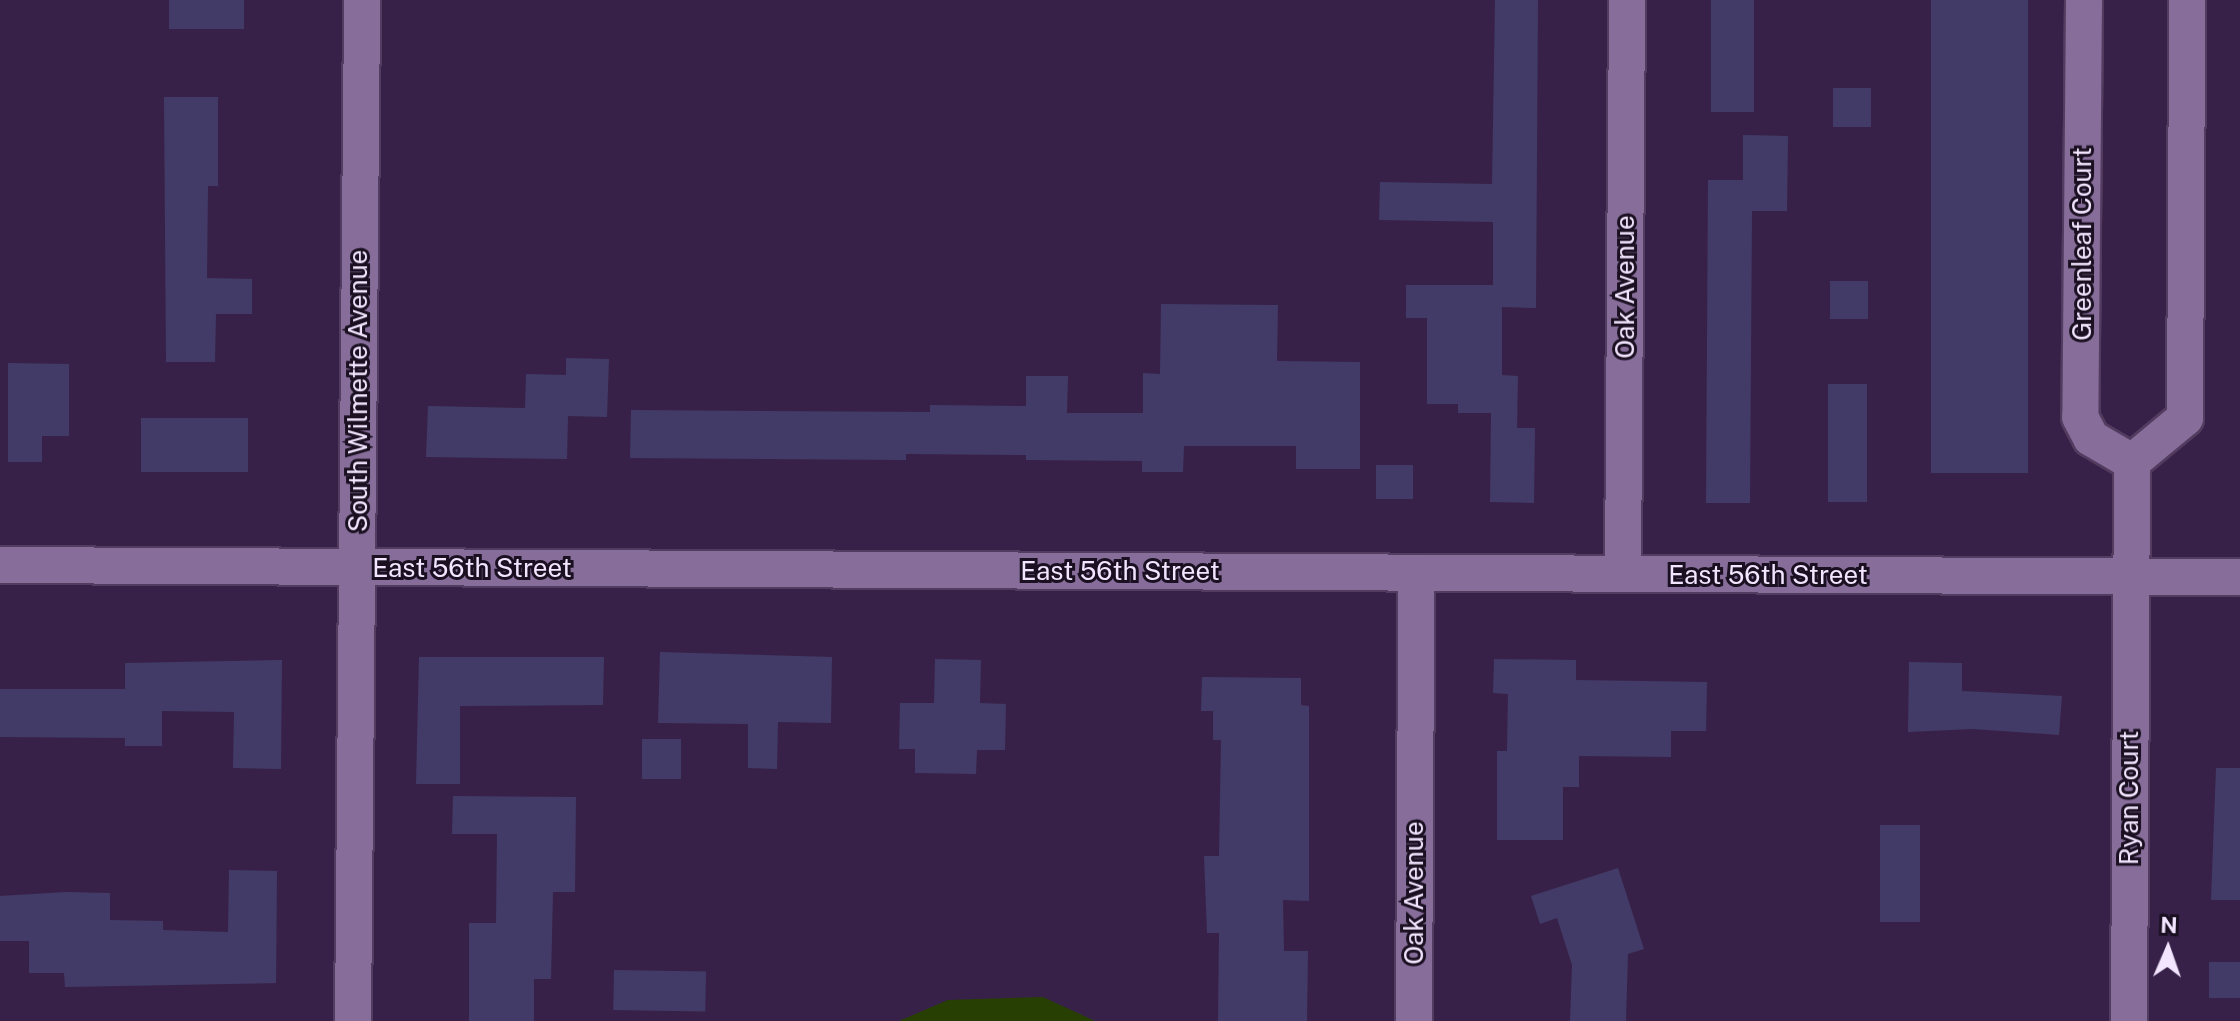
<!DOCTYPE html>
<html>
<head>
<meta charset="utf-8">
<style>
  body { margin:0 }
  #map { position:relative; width:2240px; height:1021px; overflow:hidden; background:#382148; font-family:"Public Sans",sans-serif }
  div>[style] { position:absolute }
  .green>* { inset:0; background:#273f02 }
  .building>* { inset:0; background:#423b67; transform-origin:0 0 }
  .roads { filter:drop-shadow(2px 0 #523c5f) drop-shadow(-2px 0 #523c5f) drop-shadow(0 2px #523c5f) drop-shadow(0 -2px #523c5f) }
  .street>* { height:36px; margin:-18px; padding:0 18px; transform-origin:18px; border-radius:18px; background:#876d9a }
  span { translate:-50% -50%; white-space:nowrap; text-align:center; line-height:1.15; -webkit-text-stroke:6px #1a1021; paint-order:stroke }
  .street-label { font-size:26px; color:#f3e5ff }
  .north { position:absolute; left:2128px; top:909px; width:80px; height:80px; -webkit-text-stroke:6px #1a1021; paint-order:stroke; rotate:2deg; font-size:22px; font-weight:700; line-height:32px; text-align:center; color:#f3e5ff }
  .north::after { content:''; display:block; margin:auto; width:28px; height:36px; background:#f3e5ff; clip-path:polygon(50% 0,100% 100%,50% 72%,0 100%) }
</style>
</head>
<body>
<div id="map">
  <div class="green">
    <div style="clip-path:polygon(1043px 997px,1095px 1021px,899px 1021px,948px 1000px)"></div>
  </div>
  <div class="building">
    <div style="left:169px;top:0;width:75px;height:29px"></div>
    <div style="clip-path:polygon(1495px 0,1538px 0,1536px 308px,1502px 307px,1502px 375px,1518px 376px,1517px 428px,1535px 428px,1534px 503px,1490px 502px,1491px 413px,1458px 413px,1458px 404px,1427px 404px,1427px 318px,1406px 318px,1406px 285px,1493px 285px,1493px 222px,1379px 220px,1380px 182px,1492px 184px)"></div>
    <div style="left:1711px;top:0;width:43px;height:112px"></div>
    <div style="left:1931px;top:0;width:97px;height:473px"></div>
    <div style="left:1833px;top:88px;width:38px;height:39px"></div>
    <div style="clip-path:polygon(164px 97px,218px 97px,218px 186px,208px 186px,207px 278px,252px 279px,252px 314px,216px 314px,215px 362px,166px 362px)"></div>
    <div style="clip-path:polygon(1743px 135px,1788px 136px,1787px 211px,1752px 211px,1750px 503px,1706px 503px,1708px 180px,1743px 180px)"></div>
    <div style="left:1830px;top:281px;width:38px;height:38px"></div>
    <div style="clip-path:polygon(1161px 304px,1278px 305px,1277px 361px,1360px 362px,1360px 469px,1296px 469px,1296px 446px,1184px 446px,1183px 472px,1142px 472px,1142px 461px,1026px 460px,1026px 455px,906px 454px,906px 460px,630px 458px,631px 410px,930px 412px,930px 405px,1026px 406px,1026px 376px,1068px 376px,1067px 413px,1143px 413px,1143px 373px,1160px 374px)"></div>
    <div style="clip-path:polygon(566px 358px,609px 359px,607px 417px,568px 416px,567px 459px,426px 457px,428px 406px,525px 408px,526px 374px,566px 375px)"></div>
    <div style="clip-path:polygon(8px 363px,69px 364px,69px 436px,42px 436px,42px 462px,8px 462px)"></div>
    <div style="left:1828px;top:384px;width:39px;height:118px"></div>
    <div style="left:141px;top:418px;width:107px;height:54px"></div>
    <div style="left:1376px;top:465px;width:37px;height:34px"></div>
    <div style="clip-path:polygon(660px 652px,832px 657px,831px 723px,778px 722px,777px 769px,748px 768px,748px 724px,658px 723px)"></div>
    <div style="clip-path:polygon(419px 657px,604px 657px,603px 705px,460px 706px,460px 784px,416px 784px)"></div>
    <div style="clip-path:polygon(935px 659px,981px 660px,980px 703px,1006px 704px,1005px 750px,977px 750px,976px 774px,915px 773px,915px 749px,899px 749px,900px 703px,934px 703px)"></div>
    <div style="clip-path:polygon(1494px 659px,1576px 660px,1576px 680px,1707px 682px,1706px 731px,1671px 731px,1671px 757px,1579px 756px,1579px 787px,1563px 787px,1563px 840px,1497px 840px,1497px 751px,1507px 751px,1508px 694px,1493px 693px)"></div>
    <div style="clip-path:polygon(282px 660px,281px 769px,233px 768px,234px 712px,162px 711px,162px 746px,125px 746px,125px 738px,0 737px,0 689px,125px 689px,125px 663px)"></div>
    <div style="clip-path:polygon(1909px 662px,1962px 663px,1962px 691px,2062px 696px,2059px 735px,1973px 729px,1908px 732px)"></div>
    <div style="clip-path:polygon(1202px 677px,1301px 678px,1301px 705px,1309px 706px,1309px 901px,1283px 900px,1284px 951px,1308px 951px,1307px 1021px,1218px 1021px,1219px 933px,1207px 933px,1204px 856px,1219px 856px,1221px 740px,1213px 740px,1213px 711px,1201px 711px)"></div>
    <div style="left:642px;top:739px;width:39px;height:40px"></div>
    <div style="clip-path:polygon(2216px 768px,2240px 768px,2240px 900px,2211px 900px)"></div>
    <div style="clip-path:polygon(453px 796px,576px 797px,575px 892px,553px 892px,551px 979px,534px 979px,534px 1021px,469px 1021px,469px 923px,496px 923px,497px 834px,452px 834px)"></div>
    <div style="left:1880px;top:825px;width:40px;height:97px"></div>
    <div style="clip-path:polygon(1618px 868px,1644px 949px,1628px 954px,1626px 1021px,1570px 1021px,1572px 965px,1557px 918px,1540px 924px,1531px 896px)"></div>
    <div style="clip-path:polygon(229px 870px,277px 871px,276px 983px,65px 987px,64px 973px,29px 973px,29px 941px,0 941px,0 896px,66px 892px,110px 893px,110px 920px,163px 921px,163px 930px,228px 932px)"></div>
    <div style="left:2209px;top:962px;width:31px;height:36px"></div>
    <div style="left:614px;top:970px;width:92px;height:40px;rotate:1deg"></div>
  </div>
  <div class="roads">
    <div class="street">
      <div style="left:2084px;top:0;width:417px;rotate:90.5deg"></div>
      <div style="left:2080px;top:417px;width:24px;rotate:62deg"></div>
      <div style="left:2091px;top:438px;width:48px;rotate:30.3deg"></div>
      <div style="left:2132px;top:462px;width:69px;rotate:-39.7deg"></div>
      <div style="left:2185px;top:418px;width:418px;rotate:-89.7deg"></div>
      <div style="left:0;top:565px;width:2240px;rotate:0.31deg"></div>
      <div style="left:1623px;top:574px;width:574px;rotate:-89.6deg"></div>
      <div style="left:353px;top:1021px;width:1021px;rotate:-89.49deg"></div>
      <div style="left:1414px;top:1021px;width:448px;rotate:-89.7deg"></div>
      <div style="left:2129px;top:1021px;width:559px;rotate:-89.69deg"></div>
    </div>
  </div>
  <div class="street-label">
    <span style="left:2082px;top:244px;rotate:-90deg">Greenleaf Court</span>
    <span style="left:1625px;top:287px;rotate:-90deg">Oak Avenue</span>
    <span style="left:358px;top:391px;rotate:-90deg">South Wilmette Avenue</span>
    <span style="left:472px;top:568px">East 56th Street</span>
    <span style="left:1120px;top:571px">East 56th Street</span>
    <span style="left:1768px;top:575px">East 56th Street</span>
    <span style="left:2129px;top:798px;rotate:-90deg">Ryan Court</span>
    <span style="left:1414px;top:893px;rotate:-90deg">Oak Avenue</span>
  </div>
  <div class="north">N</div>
</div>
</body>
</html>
